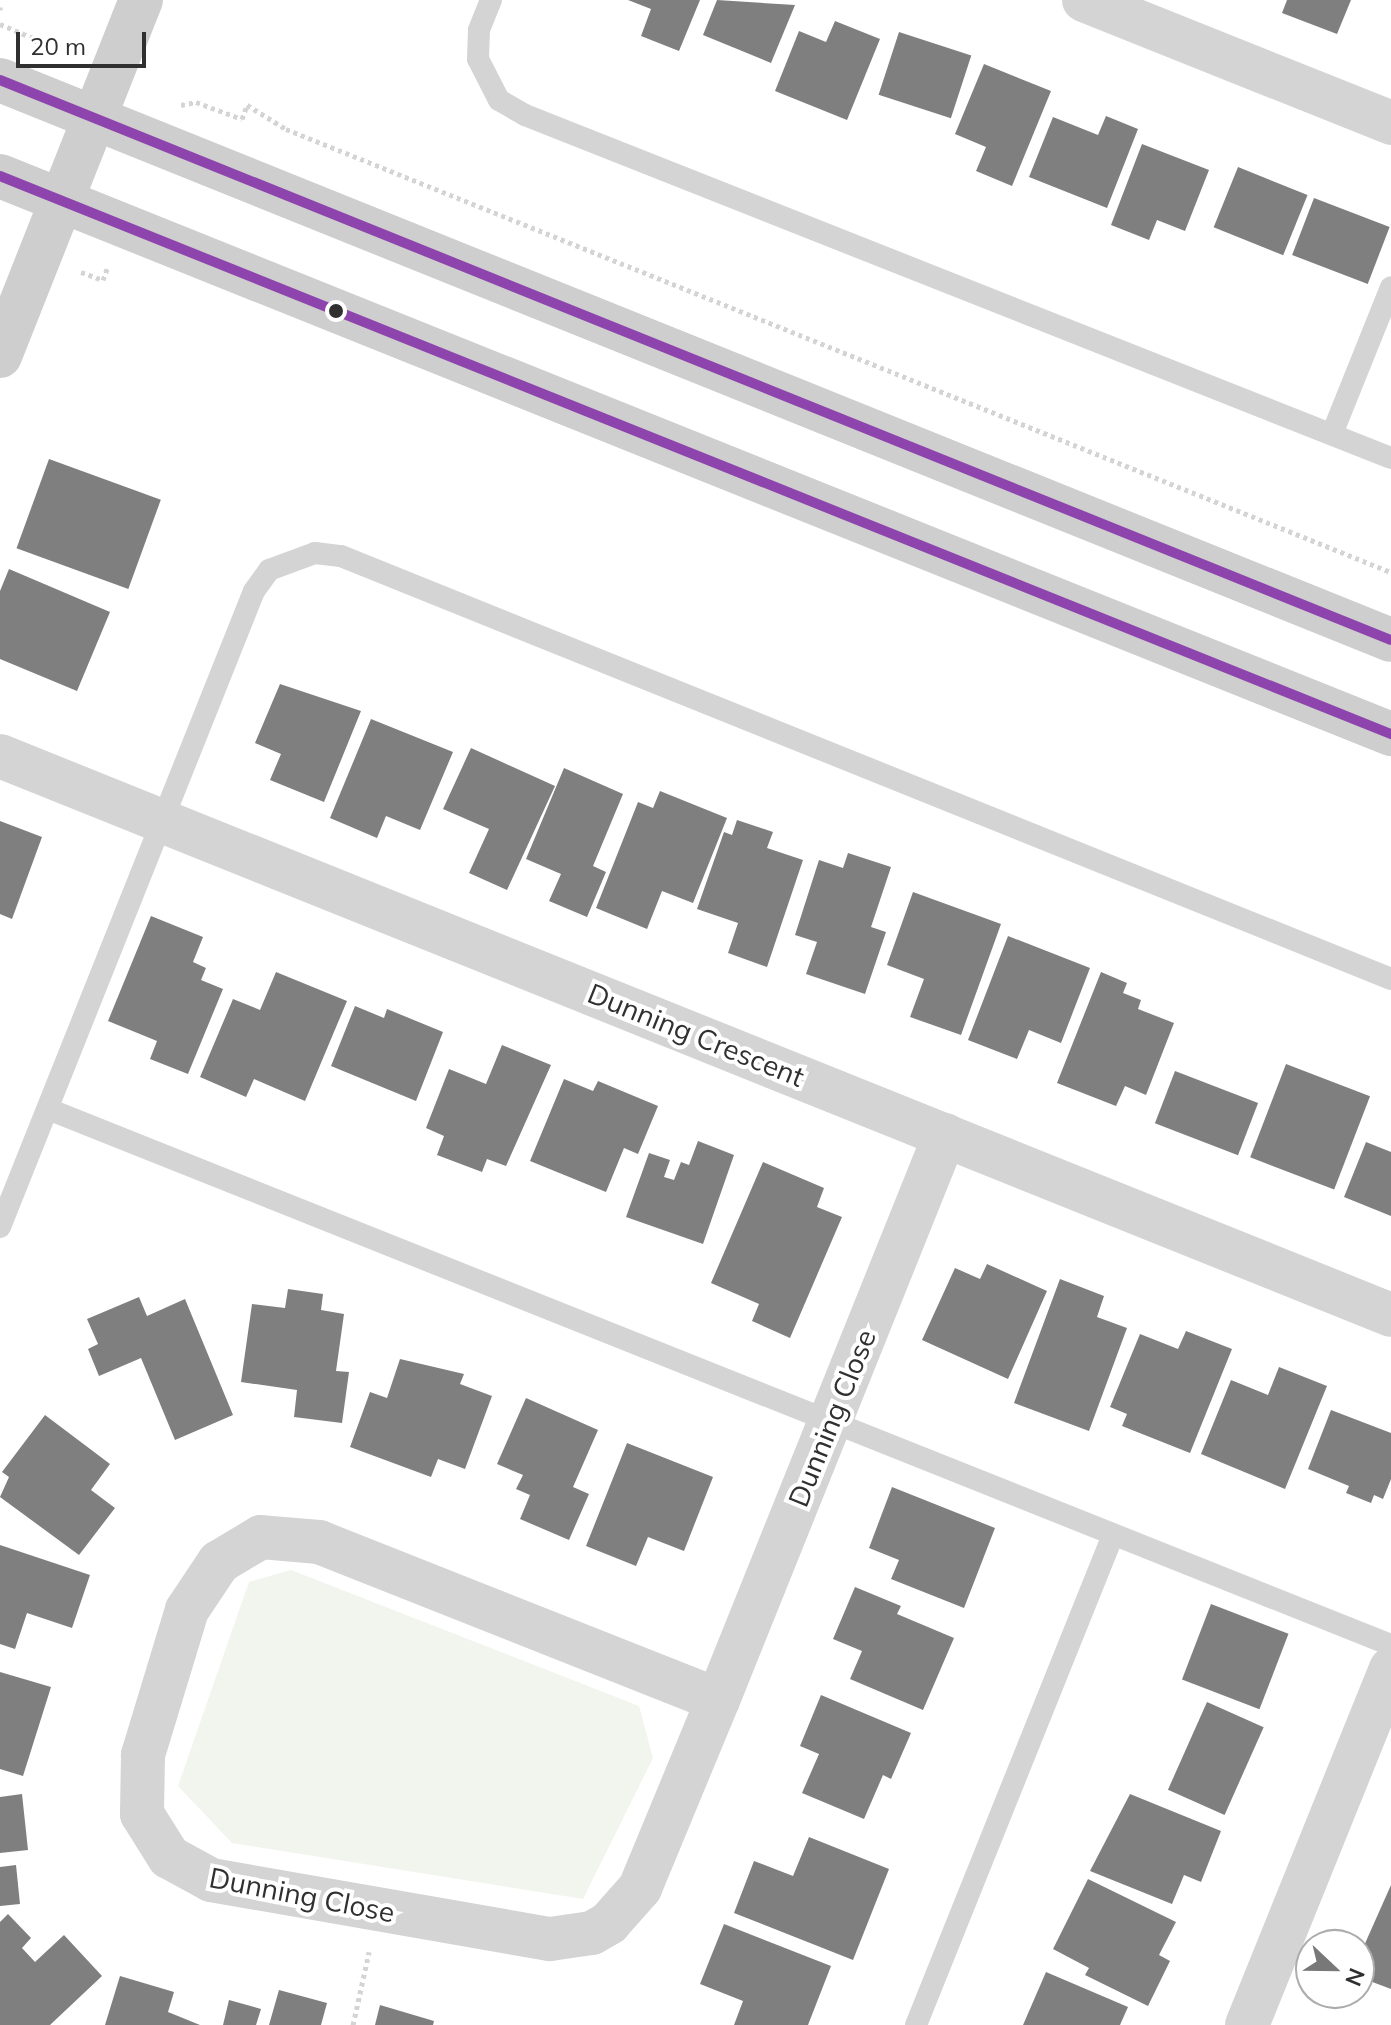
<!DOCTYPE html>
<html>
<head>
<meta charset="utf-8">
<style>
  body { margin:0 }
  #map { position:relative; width:1391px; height:2025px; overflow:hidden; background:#fff; font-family:Mulish,sans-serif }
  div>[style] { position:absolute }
  .green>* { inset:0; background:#f1f5ed }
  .building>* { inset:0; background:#7f7f7f; transform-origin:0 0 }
  .path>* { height:5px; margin-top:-2.5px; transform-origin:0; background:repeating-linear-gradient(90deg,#d4d4d4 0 4px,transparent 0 8px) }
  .lane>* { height:22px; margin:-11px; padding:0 11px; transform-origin:11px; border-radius:11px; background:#d4d4d4 }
  .street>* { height:44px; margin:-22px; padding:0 22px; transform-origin:22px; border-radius:22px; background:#d4d4d4 }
  .secondary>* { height:44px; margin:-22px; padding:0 22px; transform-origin:22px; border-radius:22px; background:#cecece }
  .bus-1>* { height:10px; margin:-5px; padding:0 5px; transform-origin:5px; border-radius:5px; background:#8e44ad }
  .dots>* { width:22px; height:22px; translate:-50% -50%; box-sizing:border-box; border:4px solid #fff; border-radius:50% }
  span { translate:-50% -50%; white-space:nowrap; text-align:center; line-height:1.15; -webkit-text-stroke:8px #fff; paint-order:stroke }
  .street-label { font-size:28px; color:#303030 }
  .north { position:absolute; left:1295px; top:1929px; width:80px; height:80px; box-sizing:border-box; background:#fff; border:2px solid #acacac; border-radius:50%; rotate:112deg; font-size:22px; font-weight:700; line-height:32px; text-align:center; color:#303030 }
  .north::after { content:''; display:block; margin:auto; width:28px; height:36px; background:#787878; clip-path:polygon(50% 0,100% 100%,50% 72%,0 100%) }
  .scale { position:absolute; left:16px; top:32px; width:130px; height:36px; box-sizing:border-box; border:4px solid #303030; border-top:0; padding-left:10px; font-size:24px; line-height:28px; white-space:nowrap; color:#303030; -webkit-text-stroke:6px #fff; paint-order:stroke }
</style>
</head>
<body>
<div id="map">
  <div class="green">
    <div style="clip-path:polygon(291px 1570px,639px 1706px,653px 1758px,583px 1899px,232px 1843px,178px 1786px,249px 1582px)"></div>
  </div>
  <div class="building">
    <div style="clip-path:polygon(628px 0,700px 0,679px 51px,641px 36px,651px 9px)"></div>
    <div style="clip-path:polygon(717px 0,795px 5px,771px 63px,703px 35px)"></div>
    <div style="clip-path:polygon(1287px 0,1351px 0,1337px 34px,1282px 13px)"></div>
    <div style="clip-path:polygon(835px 21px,880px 39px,847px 120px,775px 91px,799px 31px,826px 42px)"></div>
    <div style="left:899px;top:32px;width:76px;height:66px;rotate:18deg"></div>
    <div style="clip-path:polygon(984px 64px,1051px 91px,1012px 186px,976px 171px,986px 147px,955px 134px)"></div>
    <div style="clip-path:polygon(1106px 116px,1138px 129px,1107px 208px,1029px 177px,1053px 117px,1098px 135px)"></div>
    <div style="clip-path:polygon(1142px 144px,1209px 170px,1185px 231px,1157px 220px,1149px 240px,1111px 225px)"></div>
    <div style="left:1238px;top:167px;width:75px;height:65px;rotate:22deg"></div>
    <div style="left:1314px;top:198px;width:81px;height:61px;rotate:21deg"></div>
    <div style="left:49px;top:459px;width:119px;height:95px;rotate:20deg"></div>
    <div style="clip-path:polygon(9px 569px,110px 612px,77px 691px,0 659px,0 591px)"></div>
    <div style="clip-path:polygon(280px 684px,361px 711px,324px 802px,270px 780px,281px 754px,255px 743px)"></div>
    <div style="clip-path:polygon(371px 719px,453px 752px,420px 830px,386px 816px,377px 838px,330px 818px)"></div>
    <div style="clip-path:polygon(471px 748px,555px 786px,507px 890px,469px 873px,489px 829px,443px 809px)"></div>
    <div style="clip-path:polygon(564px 768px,623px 794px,593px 866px,606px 872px,587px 917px,549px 901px,561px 874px,526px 859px)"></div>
    <div style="clip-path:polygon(660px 791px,727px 818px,693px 903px,662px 891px,647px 929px,596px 908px,638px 802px,653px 808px)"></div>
    <div style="clip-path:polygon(737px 820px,773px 832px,767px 848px,803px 860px,767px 967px,728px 953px,738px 923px,697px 909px,724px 832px,732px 835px)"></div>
    <div style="clip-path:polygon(0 821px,42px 837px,12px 919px,0 914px)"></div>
    <div style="clip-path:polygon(848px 853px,891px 867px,871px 927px,886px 932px,865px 994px,806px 974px,817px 942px,795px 935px,819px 860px,843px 868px)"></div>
    <div style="clip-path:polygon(913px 892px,1001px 924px,961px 1035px,910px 1017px,924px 979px,887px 965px)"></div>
    <div style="clip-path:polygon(151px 916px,203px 937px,193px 962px,206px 968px,201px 980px,223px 989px,188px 1074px,150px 1059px,157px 1041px,108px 1021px)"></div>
    <div style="clip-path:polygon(1008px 936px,1090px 968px,1061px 1043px,1029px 1030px,1017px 1059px,968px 1040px)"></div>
    <div style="clip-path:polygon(276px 972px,347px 1001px,305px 1101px,254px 1079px,246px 1097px,200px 1077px,233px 999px,260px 1010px)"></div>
    <div style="clip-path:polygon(1101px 972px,1127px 983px,1123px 993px,1141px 1000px,1138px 1009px,1174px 1023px,1146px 1095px,1125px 1086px,1116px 1106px,1057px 1083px)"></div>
    <div style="clip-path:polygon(355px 1006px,384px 1018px,387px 1009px,443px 1032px,416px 1101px,331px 1066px)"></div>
    <div style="clip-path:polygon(502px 1045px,551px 1065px,506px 1166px,487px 1159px,482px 1172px,437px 1155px,444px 1136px,426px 1128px,449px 1069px,486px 1084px)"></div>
    <div style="left:1286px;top:1064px;width:90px;height:100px;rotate:21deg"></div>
    <div style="left:1175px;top:1071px;width:89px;height:56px;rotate:21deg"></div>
    <div style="clip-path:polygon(564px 1079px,593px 1091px,598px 1081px,658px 1106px,638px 1154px,624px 1148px,606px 1192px,530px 1161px)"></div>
    <div style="clip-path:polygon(698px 1141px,734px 1155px,703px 1244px,626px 1217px,649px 1153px,670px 1160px,664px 1177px,674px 1180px,681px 1162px,689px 1165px)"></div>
    <div style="clip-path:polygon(1366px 1142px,1391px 1152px,1391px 1216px,1344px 1197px)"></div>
    <div style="clip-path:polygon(763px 1162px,824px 1188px,817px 1207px,842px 1217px,790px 1338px,752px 1321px,759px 1304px,711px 1283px)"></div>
    <div style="clip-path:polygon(987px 1264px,1047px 1291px,1008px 1379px,922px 1340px,955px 1268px,980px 1279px)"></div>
    <div style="clip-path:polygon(1060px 1279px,1104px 1296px,1097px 1317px,1127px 1328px,1089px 1431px,1014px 1403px)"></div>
    <div style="clip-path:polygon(288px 1289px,323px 1294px,321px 1310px,344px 1314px,336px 1371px,349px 1372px,342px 1423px,294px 1417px,297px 1390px,241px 1382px,252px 1304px,285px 1308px)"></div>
    <div style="clip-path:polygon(139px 1297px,147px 1316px,185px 1299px,233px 1415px,175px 1440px,141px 1358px,99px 1376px,88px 1349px,98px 1344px,87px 1319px)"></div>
    <div style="clip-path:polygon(1186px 1331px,1232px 1349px,1190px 1453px,1122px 1426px,1127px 1414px,1110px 1407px,1140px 1334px,1178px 1349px)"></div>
    <div style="clip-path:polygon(400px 1359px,464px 1374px,460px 1384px,492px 1396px,465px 1469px,438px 1459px,431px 1477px,350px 1447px,370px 1392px,387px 1398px)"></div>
    <div style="clip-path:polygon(1279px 1367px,1327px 1386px,1285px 1489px,1201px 1454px,1231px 1380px,1268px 1395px)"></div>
    <div style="clip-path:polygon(526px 1398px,598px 1430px,573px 1487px,589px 1494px,569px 1540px,520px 1519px,530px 1495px,516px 1489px,523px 1475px,497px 1464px)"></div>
    <div style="clip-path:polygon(1331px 1410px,1391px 1433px,1391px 1479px,1383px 1499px,1374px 1495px,1371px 1503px,1346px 1493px,1349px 1486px,1308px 1469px)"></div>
    <div style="clip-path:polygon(45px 1415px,110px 1464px,91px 1490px,115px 1508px,79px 1555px,0 1497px,9px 1477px,2px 1472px)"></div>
    <div style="clip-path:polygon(627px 1443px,713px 1477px,684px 1551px,648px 1537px,636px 1566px,586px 1546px)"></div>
    <div style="clip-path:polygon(892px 1487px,995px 1528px,964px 1608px,891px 1579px,899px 1560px,869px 1548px)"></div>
    <div style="clip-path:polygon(0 1545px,90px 1575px,72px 1628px,27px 1613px,15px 1649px,0 1644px)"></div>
    <div style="clip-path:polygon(855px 1587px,901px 1606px,897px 1614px,954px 1638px,923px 1710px,850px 1679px,862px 1651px,833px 1639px)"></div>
    <div style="left:1211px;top:1604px;width:83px;height:81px;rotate:21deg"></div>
    <div style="clip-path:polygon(0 1672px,51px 1687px,23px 1776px,0 1769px)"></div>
    <div style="clip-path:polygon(821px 1695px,911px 1733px,891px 1779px,883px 1775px,864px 1819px,802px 1793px,819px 1754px,800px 1746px)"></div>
    <div style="left:1207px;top:1702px;width:62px;height:96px;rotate:24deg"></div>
    <div style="clip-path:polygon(22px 1794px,28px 1850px,0 1853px,0 1797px)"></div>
    <div style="clip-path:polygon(1130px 1794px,1221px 1831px,1201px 1882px,1184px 1875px,1172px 1904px,1090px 1871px)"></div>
    <div style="clip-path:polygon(809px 1837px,889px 1869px,853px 1960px,734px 1913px,754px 1861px,793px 1876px)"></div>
    <div style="clip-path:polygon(16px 1865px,20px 1904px,0 1906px,0 1867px)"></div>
    <div style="clip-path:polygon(1088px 1879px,1176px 1922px,1159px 1955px,1170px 1961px,1148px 2006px,1085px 1975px,1089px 1968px,1053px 1949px)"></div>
    <div style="clip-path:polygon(1391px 1885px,1391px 1989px,1359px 1977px,1359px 1957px)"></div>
    <div style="clip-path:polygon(8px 1914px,31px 1938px,22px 1948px,35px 1962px,64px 1935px,102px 1976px,50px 2025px,0 2025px,0 1922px)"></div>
    <div style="clip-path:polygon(724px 1924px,831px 1966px,808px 2025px,734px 2025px,743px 2001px,700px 1984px)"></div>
    <div style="clip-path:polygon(1046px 1972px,1128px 2007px,1120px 2025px,1023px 2025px)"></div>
    <div style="clip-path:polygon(120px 1976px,174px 1992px,168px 2012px,200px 2025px,105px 2025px)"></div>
    <div style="clip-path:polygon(279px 1990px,327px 2003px,321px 2025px,269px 2025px)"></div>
    <div style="clip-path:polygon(229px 2000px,261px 2009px,256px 2025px,223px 2025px)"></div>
    <div style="clip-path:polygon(380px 2005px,434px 2021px,433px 2025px,375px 2025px)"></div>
  </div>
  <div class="path">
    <div style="left:0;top:7px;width:3px;rotate:90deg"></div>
    <div style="left:0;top:24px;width:38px;rotate:23deg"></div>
    <div style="left:35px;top:39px;width:9px;rotate:69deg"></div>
    <div style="left:181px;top:105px;width:15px;rotate:-11deg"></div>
    <div style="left:196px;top:102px;width:49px;rotate:20.3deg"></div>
    <div style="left:242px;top:119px;width:15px;rotate:-70deg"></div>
    <div style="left:247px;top:105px;width:46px;rotate:31.6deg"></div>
    <div style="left:286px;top:129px;width:1190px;rotate:21.85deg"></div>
    <div style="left:81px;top:272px;width:23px;rotate:20deg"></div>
    <div style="left:103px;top:280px;width:15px;rotate:-70deg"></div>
    <div style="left:353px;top:2025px;width:75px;rotate:-77.6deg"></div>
  </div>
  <div class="lane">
    <div style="left:491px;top:0;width:32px;rotate:112deg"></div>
    <div style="left:479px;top:30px;width:29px;rotate:92deg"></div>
    <div style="left:478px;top:59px;width:46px;rotate:62.9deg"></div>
    <div style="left:499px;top:100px;width:30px;rotate:30deg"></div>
    <div style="left:525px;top:115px;width:931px;rotate:21.61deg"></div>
    <div style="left:1332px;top:434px;width:158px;rotate:-68.1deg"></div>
    <div style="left:48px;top:1109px;width:1446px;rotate:21.76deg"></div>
    <div style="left:0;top:1227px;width:685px;rotate:-68.23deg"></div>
    <div style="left:254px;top:591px;width:26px;rotate:-54deg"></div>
    <div style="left:269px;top:570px;width:49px;rotate:-20.3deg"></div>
    <div style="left:315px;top:553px;width:26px;rotate:7deg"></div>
    <div style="left:341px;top:556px;width:1132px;rotate:21.94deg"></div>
    <div style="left:916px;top:2025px;width:528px;rotate:-68.1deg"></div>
  </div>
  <div class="street">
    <div style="left:1084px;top:0;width:331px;rotate:21.8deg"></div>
    <div style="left:0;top:756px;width:1499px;rotate:21.89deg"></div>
    <div style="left:718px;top:1700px;width:429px;rotate:-158.4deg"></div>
    <div style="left:319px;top:1542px;width:58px;rotate:-175.1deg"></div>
    <div style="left:261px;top:1537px;width:49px;rotate:149.2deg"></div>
    <div style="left:219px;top:1562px;width:58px;rotate:123.7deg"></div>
    <div style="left:187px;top:1610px;width:152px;rotate:106.9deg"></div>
    <div style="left:143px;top:1755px;width:59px;rotate:91deg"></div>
    <div style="left:142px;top:1814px;width:51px;rotate:57.9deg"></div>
    <div style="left:169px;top:1857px;width:48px;rotate:28.7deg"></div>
    <div style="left:211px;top:1880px;width:344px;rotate:9.9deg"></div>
    <div style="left:550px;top:1939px;width:42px;rotate:-8.1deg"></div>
    <div style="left:592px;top:1933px;width:20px;rotate:-30deg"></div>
    <div style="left:609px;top:1923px;width:47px;rotate:-48.5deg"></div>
    <div style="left:640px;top:1888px;width:204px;rotate:-67.5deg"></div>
    <div style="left:718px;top:1700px;width:609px;rotate:-68.11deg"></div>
    <div style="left:1247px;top:2025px;width:384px;rotate:-68deg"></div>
  </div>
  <div class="secondary">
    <div style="left:0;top:80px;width:1499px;rotate:21.93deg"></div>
    <div style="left:0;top:176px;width:1499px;rotate:21.86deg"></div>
    <div style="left:0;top:356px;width:383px;rotate:-68.4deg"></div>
  </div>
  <div class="bus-1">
    <div style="left:0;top:80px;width:1499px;rotate:21.93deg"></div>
    <div style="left:0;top:176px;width:1499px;rotate:21.86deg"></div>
  </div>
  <div class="dots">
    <div style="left:336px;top:311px;background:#303030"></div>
  </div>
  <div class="street-label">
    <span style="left:696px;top:1035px;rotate:22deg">Dunning Crescent</span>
    <span style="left:832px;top:1418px;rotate:-68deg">Dunning Close</span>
    <span style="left:302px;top:1895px;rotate:11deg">Dunning Close</span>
  </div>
  <div class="north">N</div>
  <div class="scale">20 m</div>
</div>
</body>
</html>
